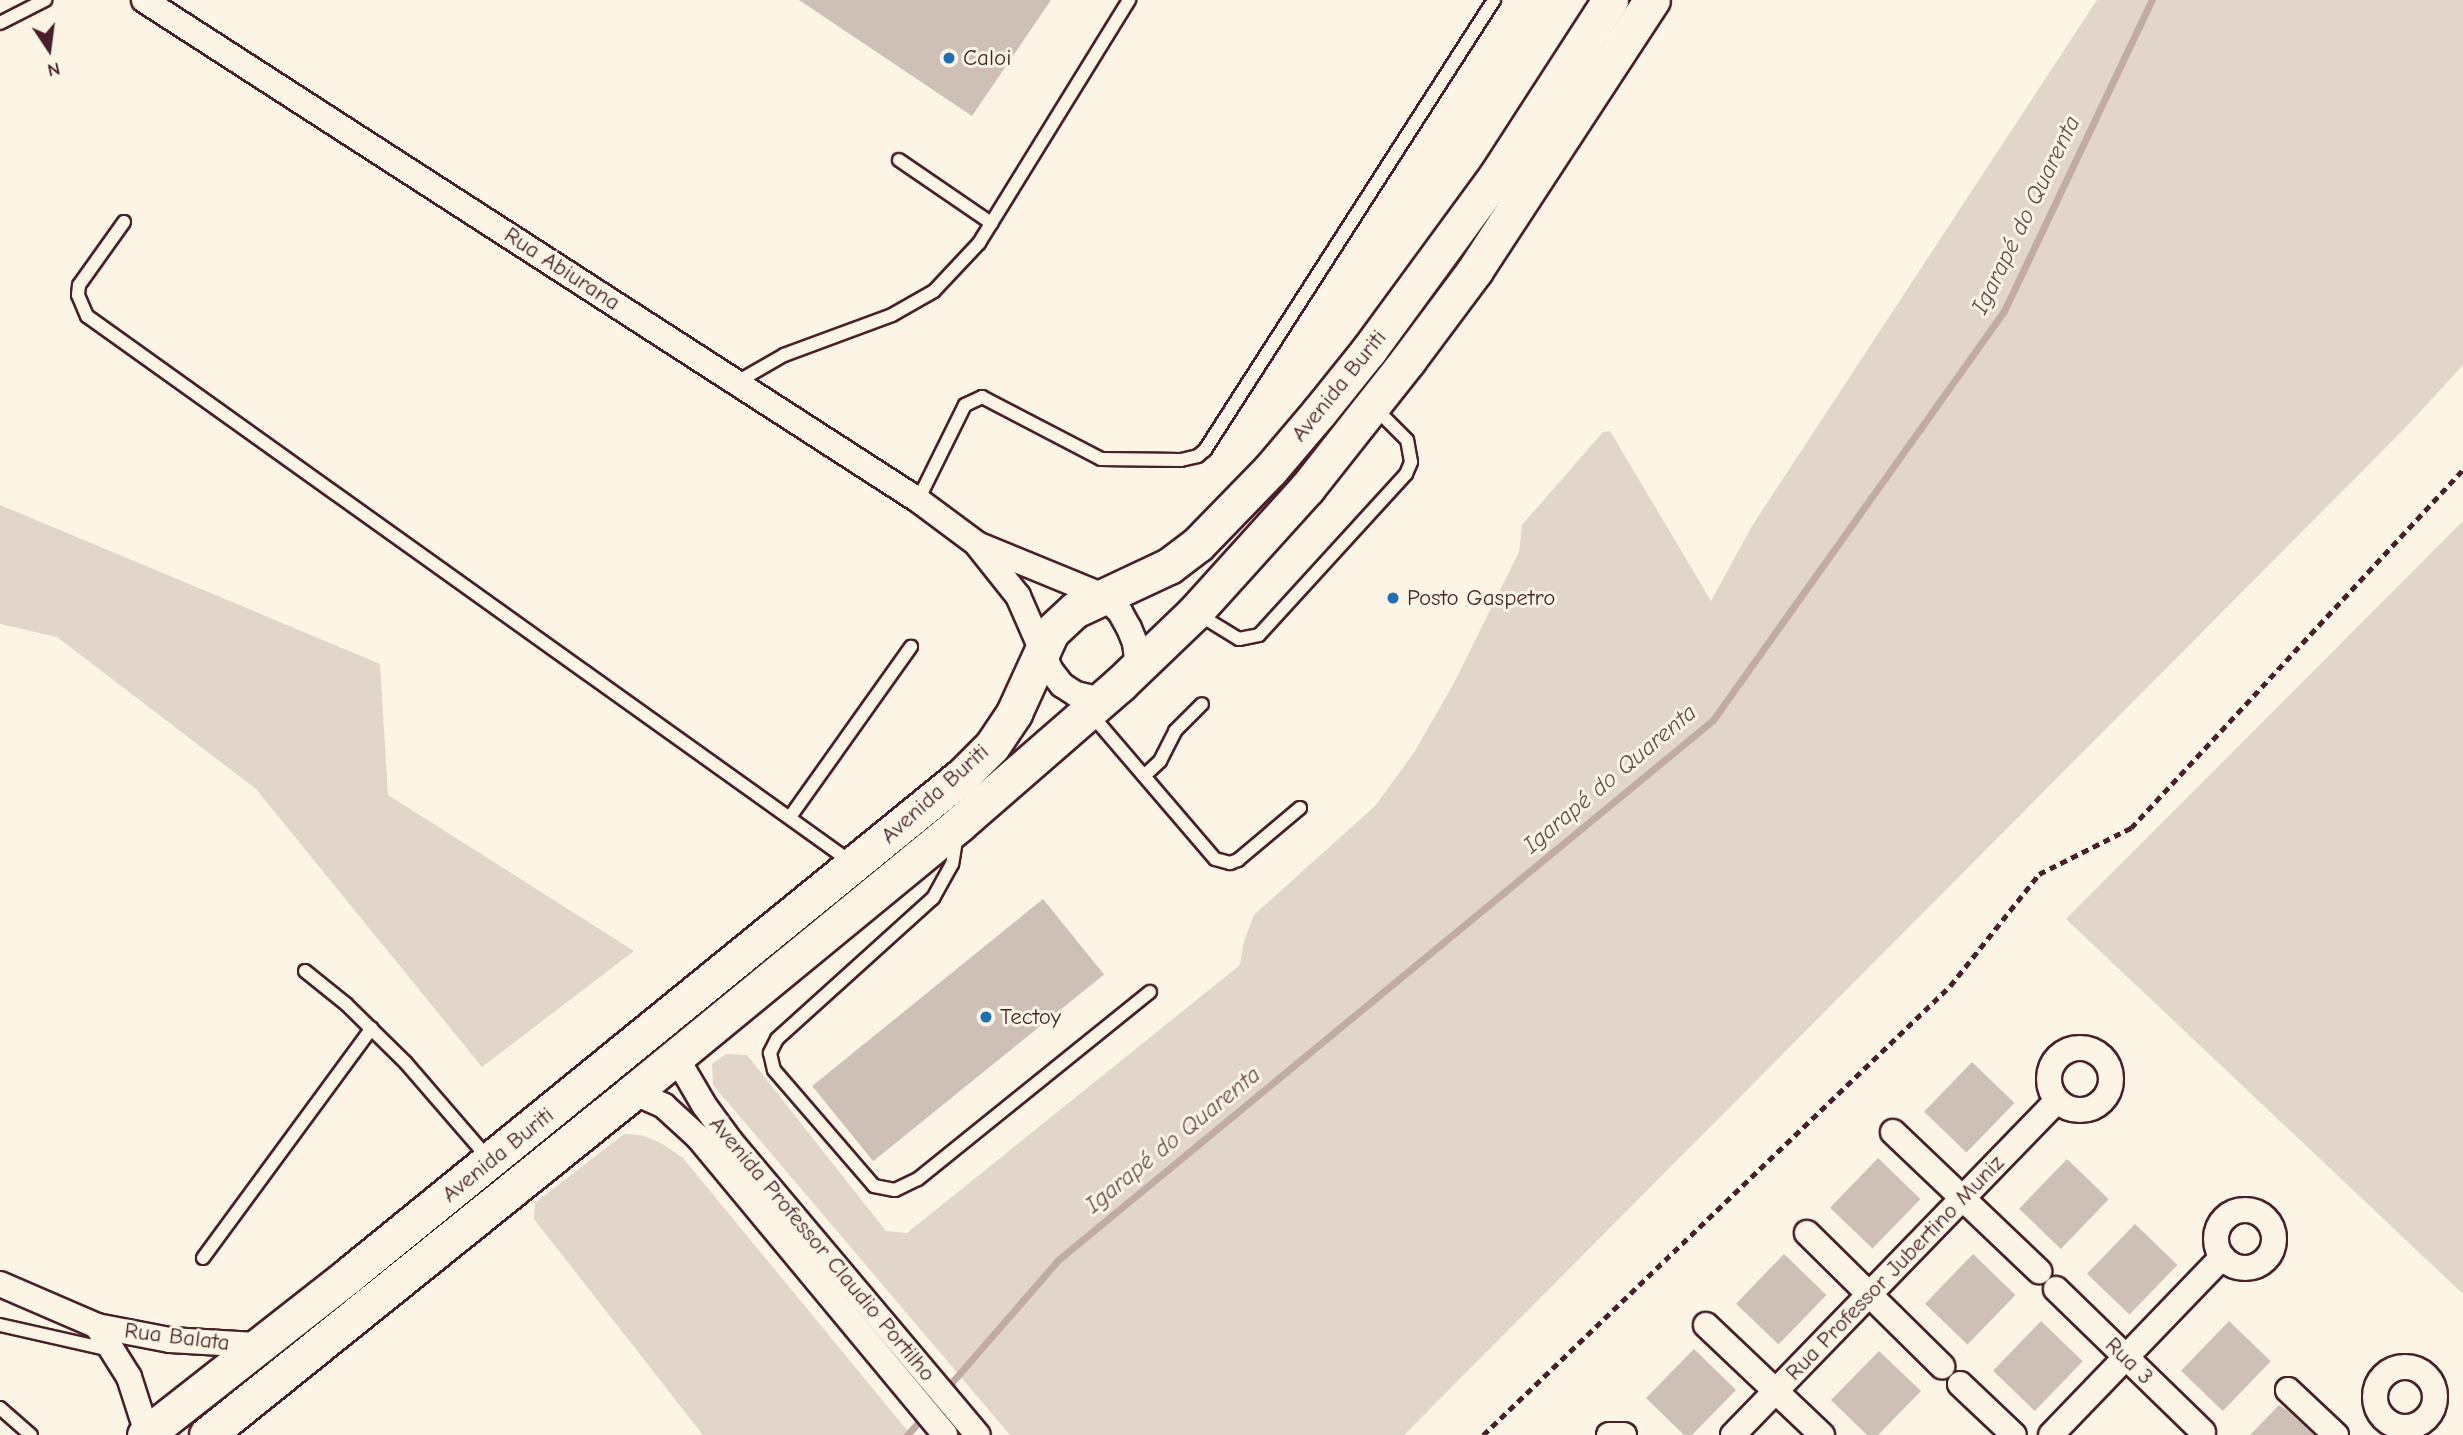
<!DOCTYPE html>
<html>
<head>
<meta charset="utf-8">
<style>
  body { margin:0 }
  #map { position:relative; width:2463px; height:1435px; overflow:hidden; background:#fcf5e5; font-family:"Comic Neue",sans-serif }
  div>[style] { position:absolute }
  .green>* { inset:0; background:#e2d5ca }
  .stream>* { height:7px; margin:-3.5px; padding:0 3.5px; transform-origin:3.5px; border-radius:3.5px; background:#c0aca5 }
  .building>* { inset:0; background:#cfc0b7; transform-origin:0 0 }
  .path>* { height:4.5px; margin-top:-2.25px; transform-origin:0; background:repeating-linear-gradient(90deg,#4a1f2b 0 7px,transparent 0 12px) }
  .roads { filter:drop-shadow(2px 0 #4a1f2b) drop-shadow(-2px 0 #4a1f2b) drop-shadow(0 2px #4a1f2b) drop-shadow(0 -2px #4a1f2b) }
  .lane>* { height:12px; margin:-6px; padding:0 6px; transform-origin:6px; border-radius:6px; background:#fcf5e5 }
  .street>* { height:24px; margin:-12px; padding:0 12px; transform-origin:12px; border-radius:12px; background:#fcf5e5 }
  .street>.ring { margin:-12px; padding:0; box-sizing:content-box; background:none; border:24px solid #fcf5e5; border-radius:50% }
  .secondary>* { height:35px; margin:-17.5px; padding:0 17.5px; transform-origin:17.5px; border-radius:17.5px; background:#fcf5e5 }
  .dots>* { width:19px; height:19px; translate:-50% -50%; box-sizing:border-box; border:4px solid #fcf5e5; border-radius:50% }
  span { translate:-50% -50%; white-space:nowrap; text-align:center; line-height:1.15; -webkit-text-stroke:6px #fcf5e5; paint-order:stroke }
  .poi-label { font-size:23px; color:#4a1f2b }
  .left { translate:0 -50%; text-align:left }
  .street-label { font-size:23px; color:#4a1f2b }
  .water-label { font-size:24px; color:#6d4950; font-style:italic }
  .north { position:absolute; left:14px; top:14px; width:70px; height:70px; -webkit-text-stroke:5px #fcf5e5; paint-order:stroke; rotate:167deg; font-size:19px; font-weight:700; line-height:28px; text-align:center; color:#4a1f2b }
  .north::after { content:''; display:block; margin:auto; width:24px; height:32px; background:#4a1f2b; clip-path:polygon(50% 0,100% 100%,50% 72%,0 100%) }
</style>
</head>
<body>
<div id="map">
  <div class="green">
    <div style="clip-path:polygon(2097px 0,2463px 0,2463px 365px,2406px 427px,1404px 1435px,1010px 1435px,713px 1085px,712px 1064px,726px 1054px,747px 1055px,886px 1231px,907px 1233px,1240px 965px,1244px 941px,1254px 915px,1376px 805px,1415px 751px,1454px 683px,1519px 552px,1522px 525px,1603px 432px,1610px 431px,1711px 601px,1752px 526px)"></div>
    <div style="clip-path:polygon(0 505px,380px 664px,388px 795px,634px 951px,482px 1067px,256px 789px,57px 637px,0 624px)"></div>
    <div style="clip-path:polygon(2463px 521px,2463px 1294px,2066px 919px)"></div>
    <div style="clip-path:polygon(624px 1134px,641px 1135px,661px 1143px,683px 1158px,911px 1435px,703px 1435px,534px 1219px,535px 1203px)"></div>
  </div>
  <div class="stream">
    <div style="left:946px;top:1389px;width:171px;rotate:-49deg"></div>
    <div style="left:1058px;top:1260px;width:849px;rotate:-39.5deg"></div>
    <div style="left:1713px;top:720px;width:502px;rotate:-54.57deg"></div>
    <div style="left:2004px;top:311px;width:344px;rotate:-64.6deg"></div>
    <div style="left:907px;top:1435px;width:24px;rotate:-48deg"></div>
  </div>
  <div class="building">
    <div style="clip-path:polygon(799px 0,1051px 0,972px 116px)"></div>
    <div style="left:1043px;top:899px;width:97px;height:297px;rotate:51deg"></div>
    <div style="left:1972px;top:1062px;width:59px;height:69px;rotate:44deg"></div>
    <div style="left:1878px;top:1158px;width:59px;height:69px;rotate:44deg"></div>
    <div style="left:2067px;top:1159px;width:58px;height:69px;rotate:44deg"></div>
    <div style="left:2135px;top:1224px;width:59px;height:69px;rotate:44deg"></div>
    <div style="left:1784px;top:1254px;width:59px;height:69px;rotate:44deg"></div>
    <div style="left:1973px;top:1254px;width:59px;height:69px;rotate:44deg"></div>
    <div style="left:2041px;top:1321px;width:58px;height:69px;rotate:44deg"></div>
    <div style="left:2229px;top:1321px;width:58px;height:69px;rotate:44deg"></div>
    <div style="clip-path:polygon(1694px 1349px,1736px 1390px,1692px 1435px,1684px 1435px,1646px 1398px)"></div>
    <div style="clip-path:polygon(1879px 1351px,1921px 1391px,1878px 1435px,1867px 1435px,1831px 1400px)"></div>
    <div style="clip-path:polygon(2279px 1405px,2287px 1410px,2314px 1435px,2250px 1435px)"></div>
  </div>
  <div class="path">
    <div style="left:1483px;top:1435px;width:648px;rotate:-43.87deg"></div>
    <div style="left:1950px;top:986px;width:143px;rotate:-51.5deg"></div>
    <div style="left:2039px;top:874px;width:103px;rotate:-26.6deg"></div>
    <div style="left:2131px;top:828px;width:488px;rotate:-47.2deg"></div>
  </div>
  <div class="roads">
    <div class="lane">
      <div style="left:0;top:23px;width:51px;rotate:-27.1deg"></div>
      <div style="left:899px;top:160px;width:112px;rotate:34.4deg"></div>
      <div style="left:124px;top:222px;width:77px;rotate:125.5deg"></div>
      <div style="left:79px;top:285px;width:10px;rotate:96deg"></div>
      <div style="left:78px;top:295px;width:23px;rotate:67deg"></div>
      <div style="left:87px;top:316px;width:939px;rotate:35.55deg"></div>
      <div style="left:737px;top:382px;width:54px;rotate:-29.9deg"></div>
      <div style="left:784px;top:355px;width:115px;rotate:-20.3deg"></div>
      <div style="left:892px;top:315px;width:48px;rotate:-29.7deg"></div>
      <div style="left:934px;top:291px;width:66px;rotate:-46.8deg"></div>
      <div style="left:979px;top:243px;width:286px;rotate:-58.3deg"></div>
      <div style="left:918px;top:500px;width:106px;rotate:-63.7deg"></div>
      <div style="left:965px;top:405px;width:19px;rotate:-25deg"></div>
      <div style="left:982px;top:397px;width:134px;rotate:27.5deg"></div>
      <div style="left:1101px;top:459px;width:80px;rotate:0.7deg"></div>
      <div style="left:1181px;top:460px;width:17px;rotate:-13deg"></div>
      <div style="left:1198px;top:456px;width:9px;rotate:-41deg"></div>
      <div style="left:1205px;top:450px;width:535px;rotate:-57.29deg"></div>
      <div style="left:1198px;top:614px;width:48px;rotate:31.4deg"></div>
      <div style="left:1239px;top:639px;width:20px;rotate:-11deg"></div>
      <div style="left:1259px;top:635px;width:218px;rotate:-47.6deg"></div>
      <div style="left:1406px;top:474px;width:13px;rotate:-67deg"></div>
      <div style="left:1411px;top:462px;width:22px;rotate:-100deg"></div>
      <div style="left:1407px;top:440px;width:47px;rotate:-135deg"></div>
      <div style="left:1090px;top:713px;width:192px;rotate:49.4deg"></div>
      <div style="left:1215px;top:859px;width:16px;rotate:15deg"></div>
      <div style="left:1230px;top:863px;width:9px;rotate:-21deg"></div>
      <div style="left:1238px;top:860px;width:81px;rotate:-40deg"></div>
      <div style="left:1144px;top:776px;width:22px;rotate:-43deg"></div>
      <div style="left:1160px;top:761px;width:34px;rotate:-63deg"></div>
      <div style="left:1175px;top:731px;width:38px;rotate:-45deg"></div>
      <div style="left:790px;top:817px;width:209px;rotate:-54.6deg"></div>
      <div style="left:957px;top:834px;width:30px;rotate:99deg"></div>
      <div style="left:952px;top:864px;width:39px;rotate:119deg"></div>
      <div style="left:933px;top:898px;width:210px;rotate:137.9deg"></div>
      <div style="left:777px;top:1039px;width:16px;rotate:117deg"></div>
      <div style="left:770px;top:1053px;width:17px;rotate:77deg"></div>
      <div style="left:774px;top:1070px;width:153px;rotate:49.2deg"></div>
      <div style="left:874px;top:1186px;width:21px;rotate:11deg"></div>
      <div style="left:895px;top:1190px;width:25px;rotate:-26deg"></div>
      <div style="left:918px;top:1179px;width:298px;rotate:-38.9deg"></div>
      <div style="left:305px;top:971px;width:53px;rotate:38.8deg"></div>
      <div style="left:346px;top:1004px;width:84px;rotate:44.5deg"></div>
      <div style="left:406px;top:1063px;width:125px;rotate:49.2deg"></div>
      <div style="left:203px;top:1258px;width:285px;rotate:-53.7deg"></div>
      <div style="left:0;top:1325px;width:114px;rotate:12.7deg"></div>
      <div style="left:0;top:1408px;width:41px;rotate:41.1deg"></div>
    </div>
    <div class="street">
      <div style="left:144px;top:0;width:921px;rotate:32.86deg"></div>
      <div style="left:918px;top:500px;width:74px;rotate:36.7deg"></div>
      <div style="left:977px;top:544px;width:137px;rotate:22.3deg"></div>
      <div style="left:1104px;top:596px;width:23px;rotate:45deg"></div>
      <div style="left:1120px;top:612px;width:18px;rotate:61deg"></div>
      <div style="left:1129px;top:628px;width:16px;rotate:68deg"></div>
      <div style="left:1135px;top:643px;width:23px;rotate:83deg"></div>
      <div style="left:979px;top:547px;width:63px;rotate:51.5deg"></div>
      <div style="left:1018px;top:596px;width:82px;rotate:66.3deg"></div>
      <div style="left:1051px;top:671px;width:18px;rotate:52deg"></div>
      <div style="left:1062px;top:685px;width:17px;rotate:33deg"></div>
      <div style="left:1076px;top:694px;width:26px;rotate:13deg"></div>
      <div class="ring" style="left:2049px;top:1048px;width:38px;height:38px"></div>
      <div style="left:676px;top:1057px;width:56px;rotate:59.7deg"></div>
      <div style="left:704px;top:1105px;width:46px;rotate:53.9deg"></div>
      <div style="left:731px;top:1142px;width:383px;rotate:49.9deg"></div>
      <div style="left:633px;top:1092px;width:34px;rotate:24deg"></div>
      <div style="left:664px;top:1106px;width:46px;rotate:42.4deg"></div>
      <div style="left:698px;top:1137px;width:387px;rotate:50.3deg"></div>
      <div style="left:1893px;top:1132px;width:202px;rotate:43.6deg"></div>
      <div class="ring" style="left:2216px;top:1210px;width:34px;height:34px"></div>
      <div style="left:1807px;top:1233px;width:190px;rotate:44.6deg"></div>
      <div style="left:0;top:1284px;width:106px;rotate:23.4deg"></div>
      <div style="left:97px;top:1326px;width:74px;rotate:10.9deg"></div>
      <div style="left:170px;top:1340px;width:86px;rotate:3.3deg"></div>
      <div style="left:2056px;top:1289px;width:205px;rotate:44.2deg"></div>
      <div style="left:1706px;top:1325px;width:160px;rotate:43.5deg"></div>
      <div style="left:97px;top:1326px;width:60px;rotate:57.9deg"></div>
      <div style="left:129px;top:1377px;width:59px;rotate:72.2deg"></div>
      <div class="ring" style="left:2375px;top:1367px;width:36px;height:36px"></div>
      <div style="left:1960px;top:1384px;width:74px;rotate:43.4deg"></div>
      <div style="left:2288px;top:1390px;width:66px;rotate:43.2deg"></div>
      <div style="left:1609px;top:1435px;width:15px"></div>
      <div style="left:1733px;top:1435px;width:465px;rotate:-45.9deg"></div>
      <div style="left:2051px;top:1435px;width:247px;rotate:-46.1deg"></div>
    </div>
    <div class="secondary">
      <div style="left:145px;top:1435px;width:261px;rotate:-38.1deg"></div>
      <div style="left:350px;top:1274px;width:789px;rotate:-39.14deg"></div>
      <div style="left:962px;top:776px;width:42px;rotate:-45deg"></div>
      <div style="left:992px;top:746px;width:40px;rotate:-56deg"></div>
      <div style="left:1014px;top:713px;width:89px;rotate:-65.4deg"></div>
      <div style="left:1051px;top:632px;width:33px;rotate:-43deg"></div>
      <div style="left:1075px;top:610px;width:104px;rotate:-25.1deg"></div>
      <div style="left:1169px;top:566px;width:36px;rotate:-37deg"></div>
      <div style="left:1198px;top:544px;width:103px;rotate:-45.8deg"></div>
      <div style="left:1270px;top:470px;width:77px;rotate:-49.7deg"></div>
      <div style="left:1320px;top:411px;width:78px;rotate:-51.2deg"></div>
      <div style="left:1369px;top:350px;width:217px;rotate:-53.8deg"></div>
      <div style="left:1497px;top:175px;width:208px;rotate:-57.1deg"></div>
      <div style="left:207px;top:1435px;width:547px;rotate:-38.84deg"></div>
      <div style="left:633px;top:1092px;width:422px;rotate:-39.4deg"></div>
      <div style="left:959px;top:824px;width:213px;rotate:-41deg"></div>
      <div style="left:1120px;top:684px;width:104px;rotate:-43.8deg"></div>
      <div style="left:1195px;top:612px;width:167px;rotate:-47.9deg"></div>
      <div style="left:1307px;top:488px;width:163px;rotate:-51.7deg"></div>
      <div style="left:1408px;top:360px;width:112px;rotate:-53.3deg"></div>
      <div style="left:1475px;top:270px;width:323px;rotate:-56.8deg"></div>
    </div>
  </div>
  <div class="dots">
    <div style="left:949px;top:58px;background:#1f6fb2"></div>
    <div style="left:1393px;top:598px;background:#1f6fb2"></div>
    <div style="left:986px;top:1017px;background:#1f6fb2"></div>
  </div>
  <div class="poi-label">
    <span class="left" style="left:963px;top:58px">Caloi</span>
    <span class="left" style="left:1407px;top:598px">Posto Gaspetro</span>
    <span class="left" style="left:1000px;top:1017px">Tectoy</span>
  </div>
  <div class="street-label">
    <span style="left:562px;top:269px;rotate:33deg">Rua Abiurana</span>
    <span style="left:1339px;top:386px;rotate:-51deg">Avenida Buriti</span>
    <span style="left:935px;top:794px;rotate:-42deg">Avenida Buriti</span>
    <span style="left:498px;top:1155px;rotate:-39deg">Avenida Buriti</span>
    <span style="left:822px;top:1249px;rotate:50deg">Avenida Professor Claudio Portilho</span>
    <span style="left:1895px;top:1268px;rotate:-46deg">Rua Professor Jubertino Muniz</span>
    <span style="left:177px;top:1337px;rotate:7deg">Rua Balata</span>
    <span style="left:2129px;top:1361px;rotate:44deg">Rua 3</span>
  </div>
  <div class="water-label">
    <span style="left:2026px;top:215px;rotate:-64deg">Igarapé do Quarenta</span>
    <span style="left:1610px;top:779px;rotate:-40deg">Igarapé do Quarenta</span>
    <span style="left:1173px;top:1140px;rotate:-39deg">Igarapé do Quarenta</span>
  </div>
  <div class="north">N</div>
</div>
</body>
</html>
